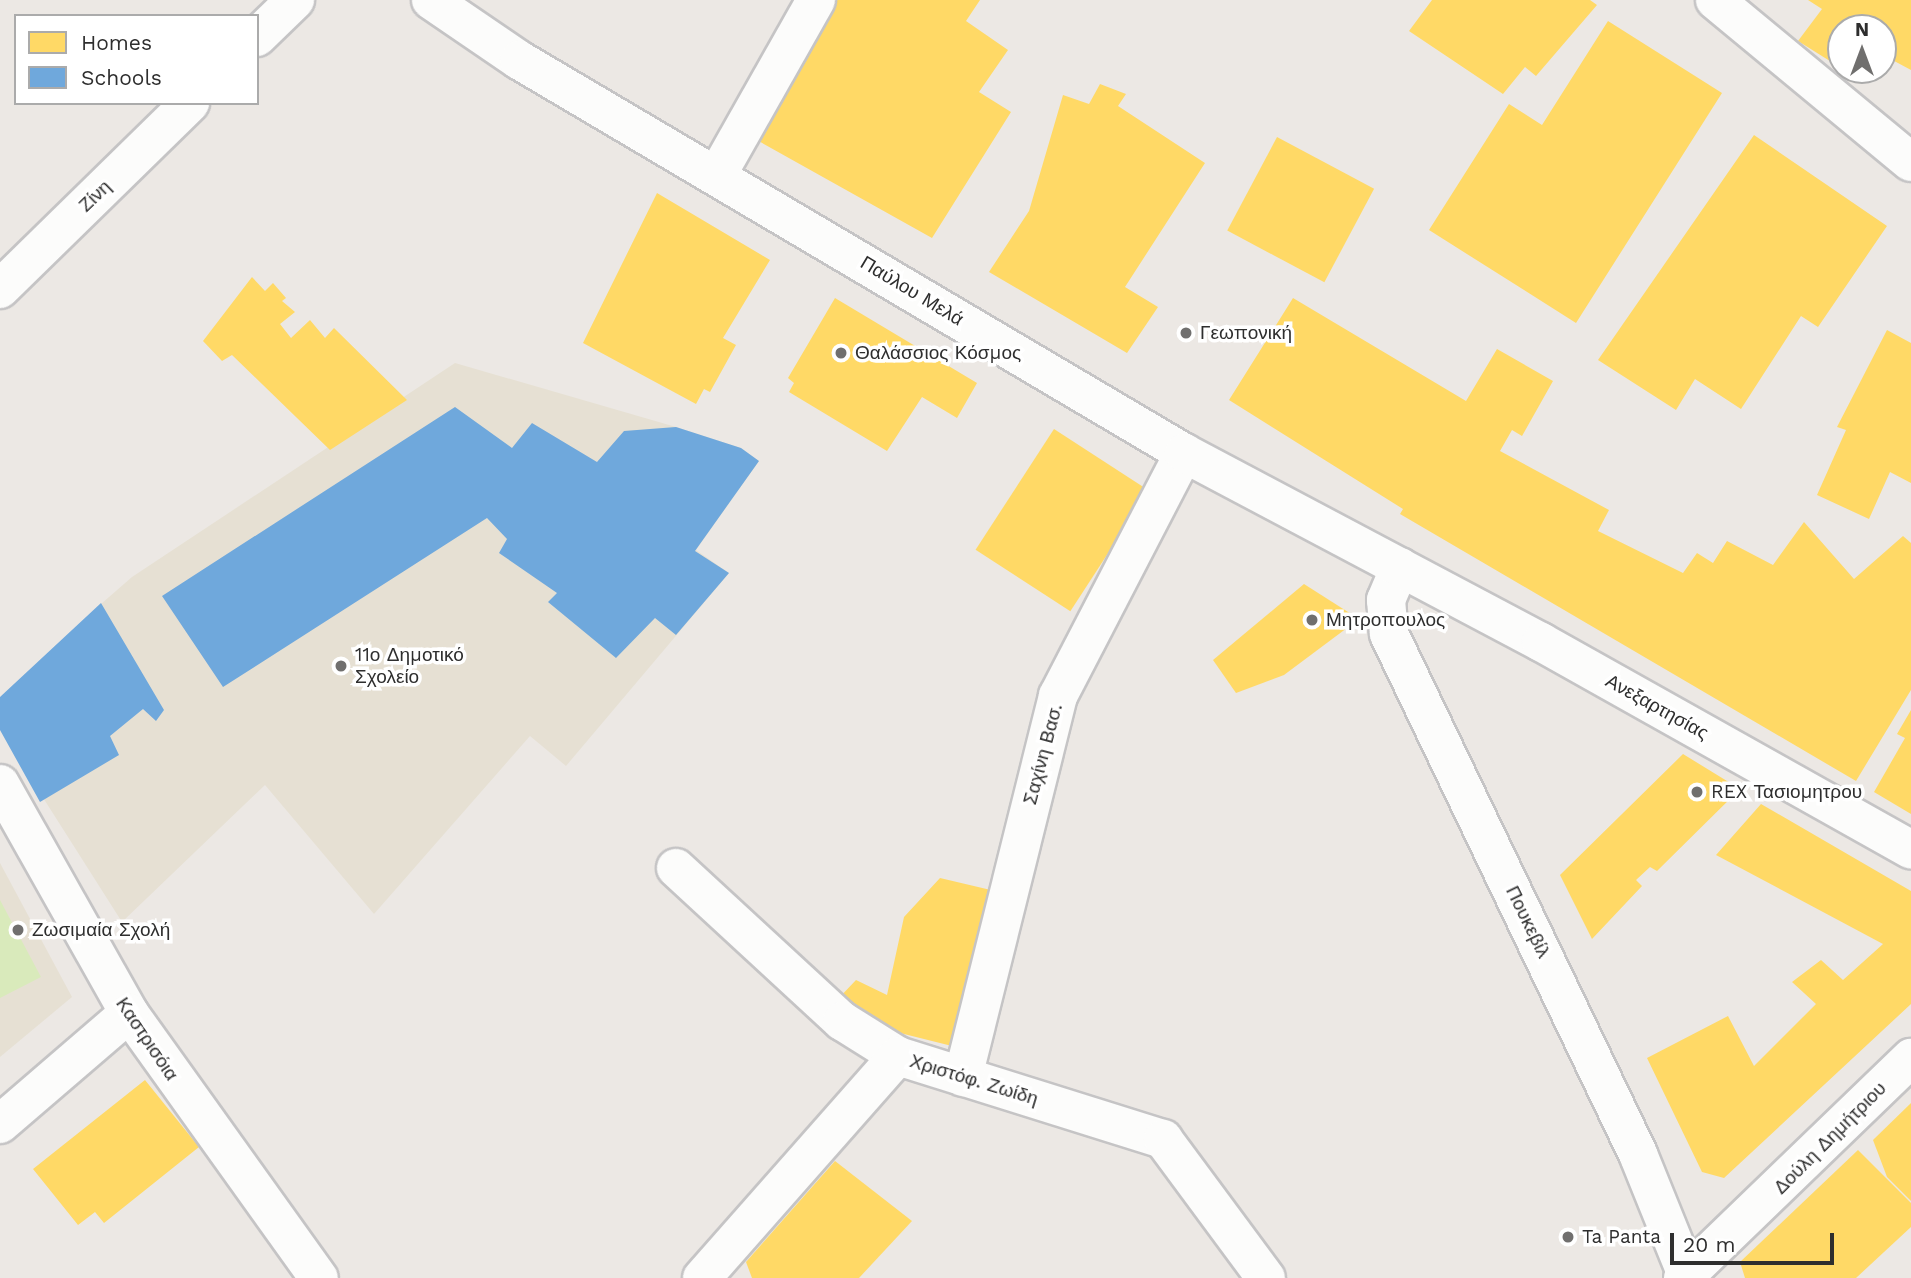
<!DOCTYPE html>
<html>
<head>
<meta charset="utf-8">
<style>
  body { margin:0 }
  #map { position:relative; width:1911px; height:1278px; overflow:hidden; background:#ece8e4; font-family:"Work Sans",sans-serif }
  div>[style] { position:absolute }
  .education>* { inset:0; background:#e6e0d3 }
  .pitch>* { inset:0; background:#d9eabb }
  .homes>* { inset:0; background:#ffd966; transform-origin:0 0 }
  .schools>* { inset:0; background:#6fa8dc }
  .roads { filter:drop-shadow(2px 0 #c5c4c5) drop-shadow(-2px 0 #c5c4c5) drop-shadow(0 2px #c5c4c5) drop-shadow(0 -2px #c5c4c5) }
  .minor>* { height:38px; margin:-19px; padding:0 19px; transform-origin:19px; border-radius:19px; background:#fcfcfb }
  .tertiary>* { height:38px; margin:-19px; padding:0 19px; transform-origin:19px; border-radius:19px; background:#fcfcfb }
  .secondary>* { height:38px; margin:-19px; padding:0 19px; transform-origin:19px; border-radius:19px; background:#fcfcfb }
  .dots>* { width:19px; height:19px; translate:-50% -50%; box-sizing:border-box; border:4px solid #fff; border-radius:50% }
  span { translate:-50% -50%; white-space:nowrap; text-align:center; line-height:1.15; -webkit-text-stroke:7px #fff; paint-order:stroke }
  .street-label { font-size:19px; color:#2e2e2e }
  .poi-label { font-size:19px; color:#2e2e2e }
  .left { translate:0 -50%; text-align:left }
  .legend { position:absolute; left:14px; top:14px; width:245px; height:91px; box-sizing:border-box; background:#fff; border:2px solid #ababab; margin:0; padding:9px 12px; list-style:none; font-size:21px; color:#2e2e2e }
  .legend li { display:flex; align-items:center; gap:14px; height:35px }
  .legend b { width:35px; border:2px solid #ababab }
  .north { position:absolute; left:1827px; top:14px; width:70px; height:70px; box-sizing:border-box; background:#fff; border:2px solid #ababab; border-radius:50%; rotate:0deg; font-size:19px; font-weight:700; line-height:28px; text-align:center; color:#2e2e2e }
  .north::after { content:''; display:block; margin:auto; width:24px; height:32px; background:#706f6e; clip-path:polygon(50% 0,100% 100%,50% 72%,0 100%) }
  .scale { position:absolute; left:1670px; top:1233px; width:164px; height:32px; box-sizing:border-box; border:4px solid #2e2e2e; border-top:0; padding-left:9px; font-size:21px; line-height:24px; white-space:nowrap; color:#2e2e2e; -webkit-text-stroke:5px #fff; paint-order:stroke }
</style>
</head>
<body>
<div id="map">
  <div class="education">
    <div style="clip-path:polygon(455px 363px,676px 427px,741px 448px,759px 461px,696px 550px,729px 573px,566px 766px,530px 736px,374px 914px,265px 785px,122px 922px,0 730px,101px 604px,132px 577px)"></div>
    <div style="clip-path:polygon(0 863px,72px 997px,0 1057px)"></div>
  </div>
  <div class="pitch">
    <div style="clip-path:polygon(0 900px,41px 977px,0 998px)"></div>
  </div>
  <div class="homes">
    <div style="clip-path:polygon(835px 0,980px 0,966px 21px,1008px 50px,979px 92px,1011px 112px,932px 238px,755px 139px)"></div>
    <div style="clip-path:polygon(1432px 0,1590px 0,1597px 5px,1536px 76px,1525px 67px,1503px 94px,1409px 31px)"></div>
    <div style="clip-path:polygon(1808px 0,1911px 0,1911px 70px,1883px 55px,1883px 28px,1841px 28px,1841px 68px,1798px 41px,1822px 9px)"></div>
    <div style="clip-path:polygon(1608px 21px,1722px 93px,1576px 323px,1429px 230px,1509px 104px,1542px 125px)"></div>
    <div style="clip-path:polygon(1100px 84px,1126px 94px,1118px 106px,1205px 163px,1125px 287px,1158px 307px,1127px 353px,989px 272px,1029px 211px,1063px 95px,1089px 104px)"></div>
    <div style="clip-path:polygon(1754px 135px,1887px 226px,1818px 327px,1801px 316px,1741px 409px,1695px 379px,1676px 410px,1598px 360px)"></div>
    <div style="left:1277px;top:137px;width:110px;height:106px;rotate:28deg"></div>
    <div style="clip-path:polygon(657px 193px,770px 260px,723px 338px,736px 345px,710px 392px,704px 389px,696px 404px,583px 343px)"></div>
    <div style="clip-path:polygon(252px 277px,265px 291px,273px 283px,286px 298px,282px 301px,295px 312px,280px 324px,291px 338px,310px 320px,325px 338px,334px 328px,407px 400px,330px 450px,232px 355px,222px 361px,203px 341px)"></div>
    <div style="clip-path:polygon(835px 298px,977px 383px,957px 418px,922px 397px,887px 451px,789px 392px,794px 383px,788px 378px)"></div>
    <div style="clip-path:polygon(1293px 298px,1466px 401px,1497px 349px,1553px 381px,1522px 436px,1512px 430px,1500px 451px,1609px 510px,1598px 531px,1683px 573px,1697px 553px,1713px 563px,1727px 541px,1773px 565px,1804px 522px,1854px 579px,1903px 536px,1911px 543px,1911px 690px,1856px 781px,1400px 514px,1403px 509px,1229px 400px)"></div>
    <div style="clip-path:polygon(1887px 330px,1911px 343px,1911px 483px,1890px 472px,1869px 519px,1817px 495px,1846px 430px,1837px 427px)"></div>
    <div style="left:1054px;top:429px;width:113px;height:144px;rotate:33deg"></div>
    <div style="clip-path:polygon(1304px 584px,1359px 619px,1284px 675px,1236px 693px,1213px 660px)"></div>
    <div style="clip-path:polygon(1911px 710px,1911px 814px,1874px 792px,1905px 738px,1897px 734px)"></div>
    <div style="clip-path:polygon(1683px 754px,1740px 789px,1657px 871px,1650px 867px,1636px 880px,1642px 886px,1592px 939px,1560px 875px)"></div>
    <div style="clip-path:polygon(1761px 804px,1911px 891px,1911px 1004px,1724px 1178px,1702px 1172px,1647px 1058px,1728px 1016px,1754px 1066px,1816px 1004px,1792px 982px,1821px 960px,1843px 980px,1883px 944px,1716px 855px)"></div>
    <div style="clip-path:polygon(940px 878px,995px 891px,956px 1047px,876px 1027px,837px 1000px,856px 980px,887px 995px,904px 917px)"></div>
    <div style="clip-path:polygon(145px 1080px,199px 1147px,104px 1223px,95px 1212px,78px 1225px,33px 1169px)"></div>
    <div style="clip-path:polygon(1911px 1103px,1911px 1201px,1887px 1177px,1873px 1140px)"></div>
    <div style="clip-path:polygon(1858px 1150px,1911px 1203px,1911px 1227px,1856px 1278px,1745px 1278px,1740px 1262px)"></div>
    <div style="clip-path:polygon(835px 1161px,912px 1221px,859px 1278px,752px 1278px,746px 1262px)"></div>
  </div>
  <div class="schools">
    <div style="clip-path:polygon(455px 407px,512px 448px,532px 423px,597px 462px,624px 431px,676px 427px,741px 448px,759px 461px,695px 551px,729px 573px,676px 635px,655px 618px,616px 658px,548px 602px,557px 593px,499px 553px,507px 539px,487px 518px,223px 687px,162px 596px)"></div>
    <div style="clip-path:polygon(101px 603px,164px 710px,156px 721px,143px 709px,110px 736px,119px 755px,40px 802px,0 730px,0 697px)"></div>
  </div>
  <div class="roads">
    <div class="minor">
      <div style="left:1715px;top:0;width:254px;rotate:39.6deg"></div>
      <div style="left:257px;top:37px;width:53px;rotate:-44.2deg"></div>
      <div style="left:0;top:289px;width:266px;rotate:-44.4deg"></div>
      <div style="left:1400px;top:567px;width:36px;rotate:113deg"></div>
      <div style="left:1386px;top:600px;width:34px;rotate:85deg"></div>
      <div style="left:1389px;top:634px;width:577px;rotate:64.41deg"></div>
      <div style="left:1638px;top:1154px;width:134px;rotate:68deg"></div>
      <div style="left:0;top:784px;width:263px;rotate:60.6deg"></div>
      <div style="left:129px;top:1013px;width:326px;rotate:54.4deg"></div>
      <div style="left:676px;top:868px;width:226px;rotate:42.7deg"></div>
      <div style="left:842px;top:1021px;width:66px;rotate:32deg"></div>
      <div style="left:898px;top:1056px;width:278px;rotate:17.4deg"></div>
      <div style="left:1163px;top:1139px;width:173px;rotate:53.5deg"></div>
      <div style="left:963px;top:1077px;width:393px;rotate:-76deg"></div>
      <div style="left:1058px;top:696px;width:274px;rotate:-62.6deg"></div>
      <div style="left:0;top:1124px;width:170px;rotate:-40.7deg"></div>
      <div style="left:702px;top:1278px;width:296px;rotate:-48.6deg"></div>
      <div style="left:1683px;top:1278px;width:317px;rotate:-44deg"></div>
    </div>
    <div class="tertiary">
      <div style="left:717px;top:175px;width:201px;rotate:-60.5deg"></div>
    </div>
    <div class="secondary">
      <div style="left:431px;top:0;width:107px;rotate:34.3deg"></div>
      <div style="left:519px;top:60px;width:772px;rotate:30.58deg"></div>
      <div style="left:1184px;top:453px;width:404px;rotate:27.9deg"></div>
      <div style="left:1541px;top:642px;width:424px;rotate:29.3deg"></div>
    </div>
  </div>
  <div class="dots">
    <div style="left:1186px;top:333px;background:#706f6e"></div>
    <div style="left:841px;top:353px;background:#706f6e"></div>
    <div style="left:1312px;top:620px;background:#706f6e"></div>
    <div style="left:341px;top:666px;background:#706f6e"></div>
    <div style="left:1697px;top:792px;background:#706f6e"></div>
    <div style="left:18px;top:930px;background:#706f6e"></div>
    <div style="left:1568px;top:1237px;background:#706f6e"></div>
  </div>
  <div class="street-label">
    <span style="left:95px;top:196px;rotate:-44deg">Ζίνη</span>
    <span style="left:912px;top:291px;rotate:31deg">Παύλου Μελά</span>
    <span style="left:1657px;top:707px;rotate:29deg">Ανεξαρτησίας</span>
    <span style="left:1043px;top:754px;rotate:-75deg">Σαχίνη Βασ.</span>
    <span style="left:1528px;top:922px;rotate:64deg">Πουκεβίλ</span>
    <span style="left:147px;top:1039px;rotate:56deg">Καστρισόια</span>
    <span style="left:974px;top:1080px;rotate:17deg">Χριστόφ. Ζωίδη</span>
    <span style="left:1830px;top:1138px;rotate:-45deg">Δούλη Δημήτριου</span>
  </div>
  <div class="poi-label">
    <span class="left" style="left:1200px;top:333px">Γεωπονική</span>
    <span class="left" style="left:855px;top:353px">Θαλάσσιος Κόσμος</span>
    <span class="left" style="left:1326px;top:620px">Μητροπουλος</span>
    <span class="left" style="left:355px;top:666px">11ο Δημοτικό<br>Σχολείο</span>
    <span class="left" style="left:1711px;top:792px">REX Τασιομητρου</span>
    <span class="left" style="left:32px;top:930px">Ζωσιμαία Σχολή</span>
    <span class="left" style="left:1582px;top:1237px">Ta Panta</span>
  </div>
  <ul class="legend">
  <li><b style="height:19px;background:#ffd966"></b>Homes</li>
  <li><b style="height:19px;background:#6fa8dc"></b>Schools</li>
  </ul>
  <div class="north">N</div>
  <div class="scale">20 m</div>
</div>
</body>
</html>
